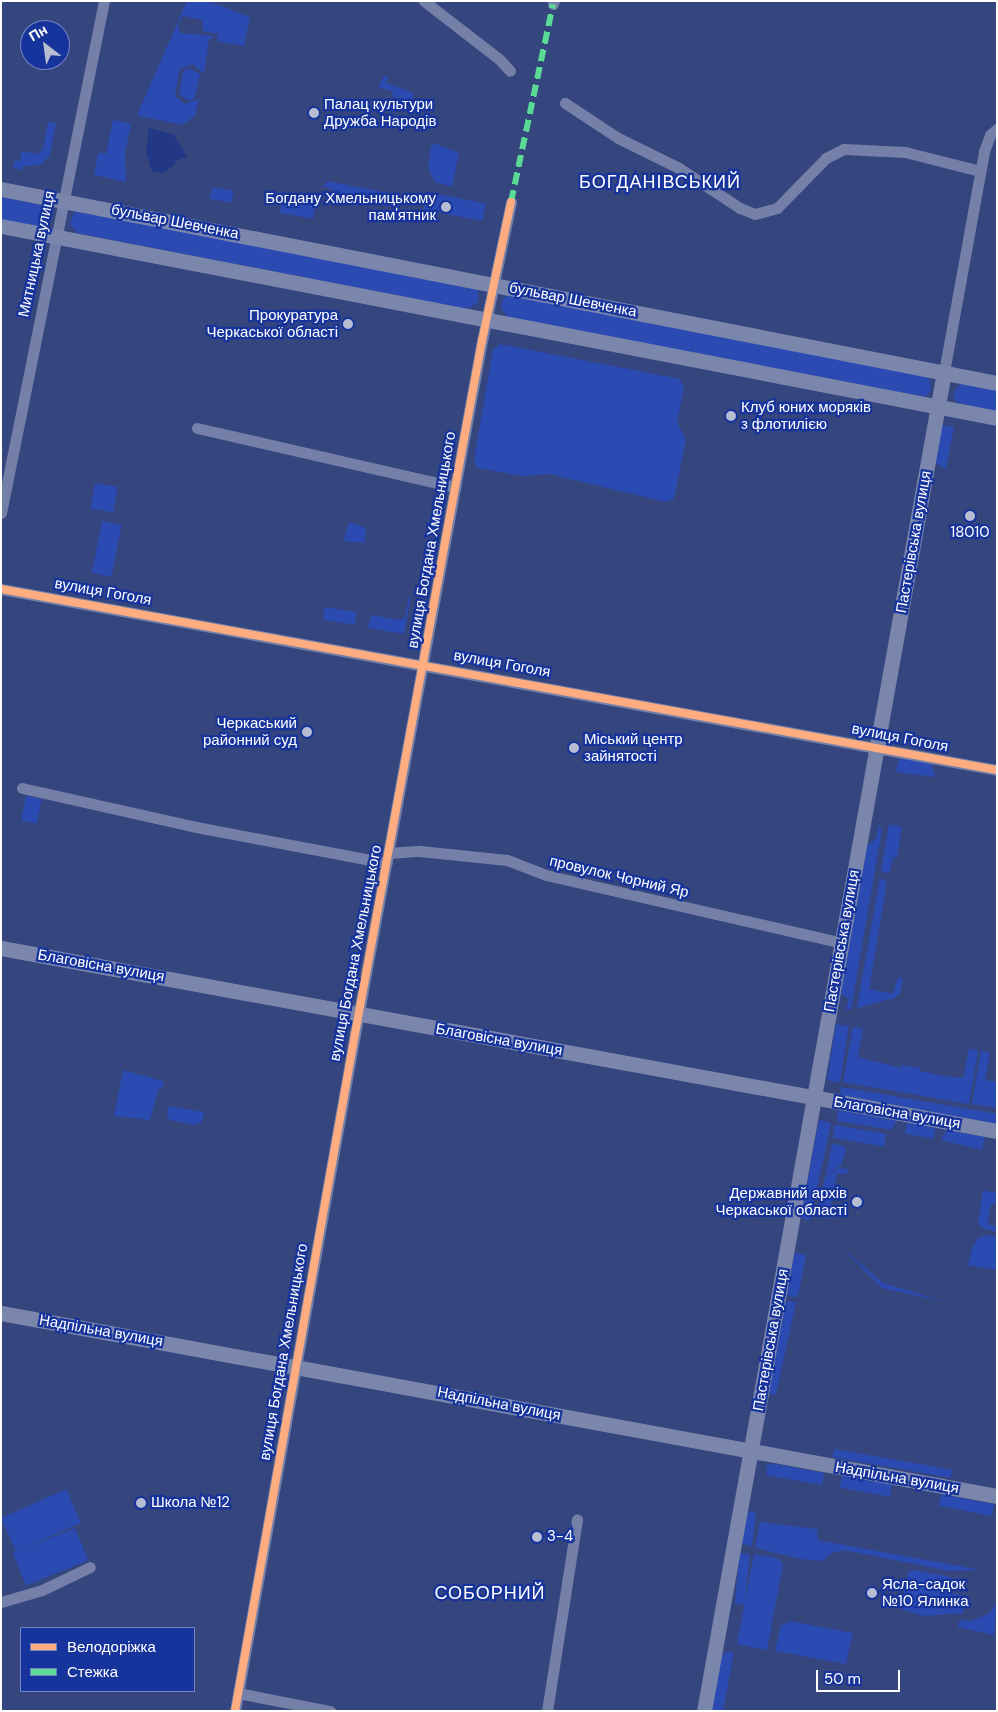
<!DOCTYPE html>
<html>
<head>
<meta charset="utf-8">
<style>
  body { margin:0 }
  #map { position:relative; width:998px; height:1712px; overflow:hidden; background:#35457e; font-family:"DM Sans",sans-serif }
  div>[style] { position:absolute }
  .green>* { inset:0; background:#2c4bb2; transform-origin:0 0 }
  .water>* { inset:0; background:#223785 }
  .street>* { height:11px; margin:-5.5px; padding:0 5.5px; transform-origin:5.5px; border-radius:5.5px; background:#7580a8 }
  .secondary>* { height:15px; margin:-7.5px; padding:0 7.5px; transform-origin:7.5px; border-radius:7.5px; background:#7b86ac }
  .quiet>* { height:6px; margin-top:-3px; transform-origin:0; background:repeating-linear-gradient(90deg,#5adb95 0 12px,transparent 0 18px) }
  .cycleway>* { height:8px; margin:-4px; padding:0 4px; transform-origin:4px; border-radius:4px; background:#ffac80 }
  .dots>* { width:14px; height:14px; translate:-50% -50%; box-sizing:border-box; border:2px solid #17349c; border-radius:50% }
  span { translate:-50% -50%; white-space:nowrap; text-align:center; line-height:1.15; -webkit-text-stroke:4.5px #17349c; paint-order:stroke }
  .poi-label { font-size:15px; color:#fff }
  .left { translate:0 -50%; text-align:left }
  .right { translate:-100% -50%; text-align:right }
  .street-label { font-size:15px; color:#fff }
  .quarter-label { font-size:18px; color:#fff; letter-spacing:1px }
  .frame { position:absolute; inset:0; border:2px solid #fff; pointer-events:none }
  .legend { position:absolute; left:20px; top:1627px; width:175px; height:65px; box-sizing:border-box; background:#17349c; border:1px solid #7485c4; margin:0; padding:6px 9px; list-style:none; font-size:15px; color:#fff }
  .legend li { display:flex; align-items:center; gap:10px; height:25px }
  .legend b { width:25px; border:1px solid #7485c4 }
  .north { position:absolute; left:20px; top:20px; width:50px; height:50px; box-sizing:border-box; background:#17349c; border:1px solid #7485c4; border-radius:50%; rotate:330deg; font-size:14px; font-weight:700; line-height:20px; text-align:center; color:#fff }
  .north::after { content:''; display:block; margin:auto; width:18px; height:22px; background:#b8bed2; clip-path:polygon(50% 0,100% 100%,50% 72%,0 100%) }
  .scale { position:absolute; left:816px; top:1670px; width:84px; height:22px; box-sizing:border-box; border:2px solid #fff; border-top:0; padding-left:6px; font-size:15px; line-height:18px; white-space:nowrap; color:#fff; -webkit-text-stroke:4px #17349c; paint-order:stroke }
</style>
</head>
<body>
<div id="map">
  <div class="green">
    <div style="clip-path:polygon(187px 1px,208px 1px,250px 17px,244px 46px,217px 41px,218px 34px,203px 31px,202px 20px,183px 16px,178px 24px,180px 33px,213px 36px,209px 40px,204px 74px,193px 64px,180px 69px,175px 96px,185px 104px,199px 99px,195px 116px,182px 125px,137px 115px)"></div>
    <div style="clip-path:polygon(189px 68px,200px 74px,195px 98px,189px 101px,179px 95px,183px 71px)"></div>
    <div style="clip-path:polygon(388px 75px,386px 83px,414px 93px,412px 100px,392px 97px,393px 91px,379px 88px,382px 78px)"></div>
    <div style="clip-path:polygon(113px 120px,131px 124px,125px 154px,126px 182px,94px 175px,98px 153px,106px 154px)"></div>
    <div style="clip-path:polygon(48px 122px,56px 123px,50px 155px,40px 165px,23px 166px,22px 170px,13px 168px,15px 160px,21px 161px,21px 151px,37px 154px,43px 149px)"></div>
    <div style="clip-path:polygon(434px 143px,459px 153px,452px 187px,435px 182px,428px 168px,431px 146px)"></div>
    <div style="clip-path:polygon(327px 181px,399px 195px,398px 205px,394px 207px,352px 199px,323px 186px)"></div>
    <div style="left:212px;top:187px;width:22px;height:12px;rotate:10deg"></div>
    <div style="left:427px;top:192px;width:60px;height:18px;rotate:11deg"></div>
    <div style="clip-path:polygon(1px 197px,43px 205px,47px 210px,44px 222px,39px 226px,1px 220px)"></div>
    <div style="left:282px;top:200px;width:34px;height:13px;rotate:10deg"></div>
    <div style="clip-path:polygon(78px 210px,478px 289px,478px 302px,468px 309px,77px 233px,70px 224px,73px 214px)"></div>
    <div style="clip-path:polygon(508px 295px,929px 377px,931px 390px,925px 397px,507px 317px,501px 307px,503px 299px)"></div>
    <div style="clip-path:polygon(500px 344px,680px 379px,684px 388px,677px 423px,686px 439px,674px 499px,665px 502px,550px 474px,522px 476px,477px 468px,474px 459px,493px 350px)"></div>
    <div style="clip-path:polygon(962px 383px,997px 389px,997px 411px,958px 403px,954px 398px,955px 390px)"></div>
    <div style="clip-path:polygon(942px 425px,954px 427px,946px 469px,936px 463px)"></div>
    <div style="left:95px;top:483px;width:23px;height:26px;rotate:10deg"></div>
    <div style="left:102px;top:521px;width:20px;height:53px;rotate:11deg"></div>
    <div style="clip-path:polygon(349px 522px,366px 528px,364px 543px,344px 541px)"></div>
    <div style="clip-path:polygon(409px 597px,411px 597px,404px 634px,368px 628px,371px 615px,400px 620px,405px 617px)"></div>
    <div style="left:325px;top:607px;width:32px;height:13px;rotate:9deg"></div>
    <div style="clip-path:polygon(899px 758px,931px 764px,936px 777px,896px 772px)"></div>
    <div style="left:26px;top:796px;width:16px;height:25px;rotate:11deg"></div>
    <div style="clip-path:polygon(889px 824px,902px 827px,897px 858px,893px 857px,890px 872px,886px 873px,881px 872px)"></div>
    <div style="clip-path:polygon(879px 825px,882px 829px,851px 1009px,846px 1010px,849px 998px,841px 994px,867px 846px,876px 839px)"></div>
    <div style="clip-path:polygon(880px 878px,887px 882px,869px 989px,893px 994px,898px 977px,903px 978px,900px 993px,894px 998px,857px 1008px)"></div>
    <div style="left:836px;top:1024px;width:13px;height:57px;rotate:9deg"></div>
    <div style="clip-path:polygon(853px 1027px,863px 1029px,858px 1057px,901px 1068px,902px 1065px,920px 1068px,920px 1071px,944px 1076px,963px 1078px,969px 1049px,978px 1050px,969px 1104px,843px 1082px)"></div>
    <div style="clip-path:polygon(981px 1051px,990px 1053px,985px 1080px,997px 1082px,997px 1108px,972px 1104px)"></div>
    <div style="clip-path:polygon(123px 1070px,163px 1081px,164px 1086px,158px 1090px,150px 1120px,114px 1116px)"></div>
    <div style="clip-path:polygon(841px 1087px,997px 1114px,997px 1124px,840px 1095px)"></div>
    <div style="clip-path:polygon(168px 1106px,204px 1112px,202px 1122px,195px 1125px,170px 1120px,167px 1116px)"></div>
    <div style="clip-path:polygon(838px 1110px,896px 1121px,892px 1130px,837px 1121px)"></div>
    <div style="clip-path:polygon(819px 1120px,831px 1123px,810px 1221px,801px 1218px)"></div>
    <div style="left:907px;top:1123px;width:29px;height:11px;rotate:10deg"></div>
    <div style="left:835px;top:1125px;width:52px;height:13px;rotate:10deg"></div>
    <div style="clip-path:polygon(947px 1130px,985px 1137px,982px 1150px,941px 1140px)"></div>
    <div style="clip-path:polygon(832px 1144px,844px 1146px,846px 1151px,841px 1165px,826px 1176px)"></div>
    <div style="clip-path:polygon(839px 1168px,848px 1169px,847px 1174px,837px 1173px,828px 1218px,817px 1216px,825px 1177px)"></div>
    <div style="clip-path:polygon(983px 1190px,997px 1193px,997px 1202px,990px 1206px,988px 1224px,997px 1227px,997px 1232px,985px 1229px,978px 1224px)"></div>
    <div style="clip-path:polygon(986px 1235px,997px 1237px,997px 1270px,968px 1265px,972px 1248px,977px 1239px)"></div>
    <div style="clip-path:polygon(841px 1247px,883px 1283px,946px 1302px,882px 1288px)"></div>
    <div style="clip-path:polygon(797px 1253px,806px 1255px,798px 1297px,787px 1296px,794px 1255px)"></div>
    <div style="clip-path:polygon(786px 1301px,796px 1302px,776px 1394px,773px 1395px,769px 1393px)"></div>
    <div style="left:834px;top:1449px;width:120px;height:8px;rotate:10deg"></div>
    <div style="clip-path:polygon(775px 1464px,824px 1473px,822px 1485px,766px 1475px,767px 1465px)"></div>
    <div style="left:842px;top:1476px;width:51px;height:12px;rotate:10deg"></div>
    <div style="left:66px;top:1489px;width:37px;height:71px;rotate:66deg"></div>
    <div style="left:941px;top:1494px;width:54px;height:12px;rotate:11deg"></div>
    <div style="clip-path:polygon(748px 1511px,756px 1513px,752px 1546px,742px 1544px)"></div>
    <div style="clip-path:polygon(760px 1522px,817px 1529px,818px 1540px,981px 1570px,949px 1571px,844px 1550px,832px 1553px,823px 1561px,802px 1559px,755px 1548px)"></div>
    <div style="left:75px;top:1528px;width:35px;height:67px;rotate:68deg"></div>
    <div style="left:740px;top:1553px;width:10px;height:51px;rotate:6deg"></div>
    <div style="clip-path:polygon(754px 1554px,777px 1558px,783px 1564px,767px 1650px,737px 1644px)"></div>
    <div style="clip-path:polygon(913px 1570px,951px 1577px,950px 1593px,965px 1596px,963px 1613px,924px 1616px,901px 1609px,908px 1572px)"></div>
    <div style="clip-path:polygon(997px 1601px,994px 1635px,957px 1627px,960px 1620px,971px 1621px,990px 1613px)"></div>
    <div style="clip-path:polygon(790px 1621px,853px 1633px,846px 1664px,775px 1651px,781px 1626px)"></div>
    <div style="clip-path:polygon(726px 1652px,734px 1652px,723px 1711px,711px 1711px,721px 1657px)"></div>
  </div>
  <div class="water">
    <div style="clip-path:polygon(149px 128px,174px 135px,187px 157px,175px 161px,176px 164px,163px 173px,152px 172px,146px 152px)"></div>
  </div>
  <div class="street">
    <div style="left:424px;top:1px;width:95px;rotate:37.7deg"></div>
    <div style="left:499px;top:59px;width:16px;rotate:47deg"></div>
    <div style="left:553px;top:4px;width:3px;rotate:-72deg"></div>
    <div style="left:565px;top:103px;width:64px;rotate:33.4deg"></div>
    <div style="left:618px;top:138px;width:68px;rotate:26.2deg"></div>
    <div style="left:679px;top:168px;width:73px;rotate:33.3deg"></div>
    <div style="left:740px;top:208px;width:16px;rotate:22deg"></div>
    <div style="left:755px;top:214px;width:23px;rotate:-15deg"></div>
    <div style="left:777px;top:208px;width:70px;rotate:-45.6deg"></div>
    <div style="left:826px;top:158px;width:20px;rotate:-27deg"></div>
    <div style="left:844px;top:149px;width:61px;rotate:2.8deg"></div>
    <div style="left:905px;top:152px;width:77px;rotate:14.2deg"></div>
    <div style="left:944px;top:372px;width:225px;rotate:-79.7deg"></div>
    <div style="left:984px;top:151px;width:17px;rotate:-69deg"></div>
    <div style="left:990px;top:135px;width:9px;rotate:-41deg"></div>
    <div style="left:197px;top:428px;width:265px;rotate:12.9deg"></div>
    <div style="left:1px;top:513px;width:522px;rotate:-78.63deg"></div>
    <div style="left:1px;top:589px;width:1012px;rotate:10.3deg"></div>
    <div style="left:22px;top:788px;width:178px;rotate:12.6deg"></div>
    <div style="left:196px;top:827px;width:194px;rotate:10.7deg"></div>
    <div style="left:389px;top:853px;width:31px;rotate:-4deg"></div>
    <div style="left:420px;top:851px;width:87px;rotate:5.9deg"></div>
    <div style="left:507px;top:860px;width:42px;rotate:21deg"></div>
    <div style="left:546px;top:875px;width:304px;rotate:12.9deg"></div>
    <div style="left:1px;top:1602px;width:43px;rotate:-16.3deg"></div>
    <div style="left:42px;top:1590px;width:53px;rotate:-25.6deg"></div>
    <div style="left:238px;top:1693px;width:94px;rotate:11.1deg"></div>
    <div style="left:235px;top:1711px;width:688px;rotate:-79.95deg"></div>
    <div style="left:355px;top:1034px;width:705px;rotate:-79.62deg"></div>
    <div style="left:482px;top:341px;width:142px;rotate:-78.2deg"></div>
    <div style="left:547px;top:1711px;width:194px;rotate:-81.1deg"></div>
  </div>
  <div class="secondary">
    <div style="left:1px;top:189px;width:1015px;rotate:11.02deg"></div>
    <div style="left:1px;top:226px;width:1014px;rotate:10.91deg"></div>
    <div style="left:1px;top:948px;width:1013px;rotate:10.41deg"></div>
    <div style="left:1px;top:1313px;width:1013px;rotate:10.41deg"></div>
    <div style="left:704px;top:1711px;width:1360px;rotate:-79.84deg"></div>
  </div>
  <div class="quiet">
    <div style="left:511px;top:202px;width:202px;rotate:-78deg"></div>
  </div>
  <div class="cycleway">
    <div style="left:1px;top:589px;width:1012px;rotate:10.3deg"></div>
    <div style="left:235px;top:1711px;width:688px;rotate:-79.95deg"></div>
    <div style="left:355px;top:1034px;width:705px;rotate:-79.62deg"></div>
    <div style="left:482px;top:341px;width:142px;rotate:-78.2deg"></div>
  </div>
  <div class="dots">
    <div style="left:314px;top:113px;background:#b8bed2"></div>
    <div style="left:446px;top:207px;background:#b8bed2"></div>
    <div style="left:348px;top:324px;background:#b8bed2"></div>
    <div style="left:731px;top:416px;background:#b8bed2"></div>
    <div style="left:970px;top:516px;background:#b8bed2"></div>
    <div style="left:307px;top:732px;background:#b8bed2"></div>
    <div style="left:574px;top:748px;background:#b8bed2"></div>
    <div style="left:857px;top:1202px;background:#b8bed2"></div>
    <div style="left:141px;top:1503px;background:#b8bed2"></div>
    <div style="left:537px;top:1537px;background:#b8bed2"></div>
    <div style="left:872px;top:1593px;background:#b8bed2"></div>
  </div>
  <div class="poi-label">
    <span class="left" style="left:324px;top:113px">Палац культури<br>Дружба Народів</span>
    <span class="right" style="left:436px;top:207px">Богдану Хмельницькому<br>пам'ятник</span>
    <span class="right" style="left:338px;top:324px">Прокуратура<br>Черкаської області</span>
    <span class="left" style="left:741px;top:416px">Клуб юних моряків<br>з флотилією</span>
    <span style="left:970px;top:533px">18010</span>
    <span class="right" style="left:297px;top:732px">Черкаський<br>районний суд</span>
    <span class="left" style="left:584px;top:748px">Міський центр<br>зайнятості</span>
    <span class="right" style="left:847px;top:1202px">Державний архів<br>Черкаської області</span>
    <span class="left" style="left:151px;top:1503px">Школа №12</span>
    <span class="left" style="left:547px;top:1537px">3-4</span>
    <span class="left" style="left:882px;top:1593px">Ясла-садок<br>№10 Ялинка</span>
  </div>
  <div class="street-label">
    <span style="left:175px;top:222px;rotate:11deg">бульвар Шевченка</span>
    <span style="left:37px;top:254px;rotate:-78deg">Митницька вулиця</span>
    <span style="left:573px;top:300px;rotate:11deg">бульвар Шевченка</span>
    <span style="left:432px;top:540px;rotate:-80deg">вулиця Богдана Хмельницького</span>
    <span style="left:914px;top:542px;rotate:-80deg">Пастерівська вулиця</span>
    <span style="left:103px;top:592px;rotate:10deg">вулиця Гоголя</span>
    <span style="left:502px;top:664px;rotate:10deg">вулиця Гоголя</span>
    <span style="left:900px;top:738px;rotate:11deg">вулиця Гоголя</span>
    <span style="left:619px;top:877px;rotate:13deg">провулок Чорний Яр</span>
    <span style="left:842px;top:941px;rotate:-80deg">Пастерівська вулиця</span>
    <span style="left:356px;top:953px;rotate:-79deg">вулиця Богдана Хмельницького</span>
    <span style="left:101px;top:966px;rotate:10deg">Благовісна вулиця</span>
    <span style="left:499px;top:1040px;rotate:10deg">Благовісна вулиця</span>
    <span style="left:897px;top:1113px;rotate:10deg">Благовісна вулиця</span>
    <span style="left:101px;top:1331px;rotate:10deg">Надпільна вулиця</span>
    <span style="left:771px;top:1340px;rotate:-80deg">Пастерівська вулиця</span>
    <span style="left:284px;top:1352px;rotate:-80deg">вулиця Богдана Хмельницького</span>
    <span style="left:499px;top:1404px;rotate:11deg">Надпільна вулиця</span>
    <span style="left:897px;top:1478px;rotate:10deg">Надпільна вулиця</span>
  </div>
  <div class="quarter-label">
    <span style="left:660px;top:182px">БОГДАНІВСЬКИЙ</span>
    <span style="left:490px;top:1593px">СОБОРНИЙ</span>
  </div>
  <div class="frame"></div>
  <ul class="legend">
  <li><b style="height:6px;background:#ffac80"></b>Велодоріжка</li>
  <li><b style="height:6px;background:#5adb95"></b>Стежка</li>
  </ul>
  <div class="north">Пн</div>
  <div class="scale">50 m</div>
</div>
</body>
</html>
